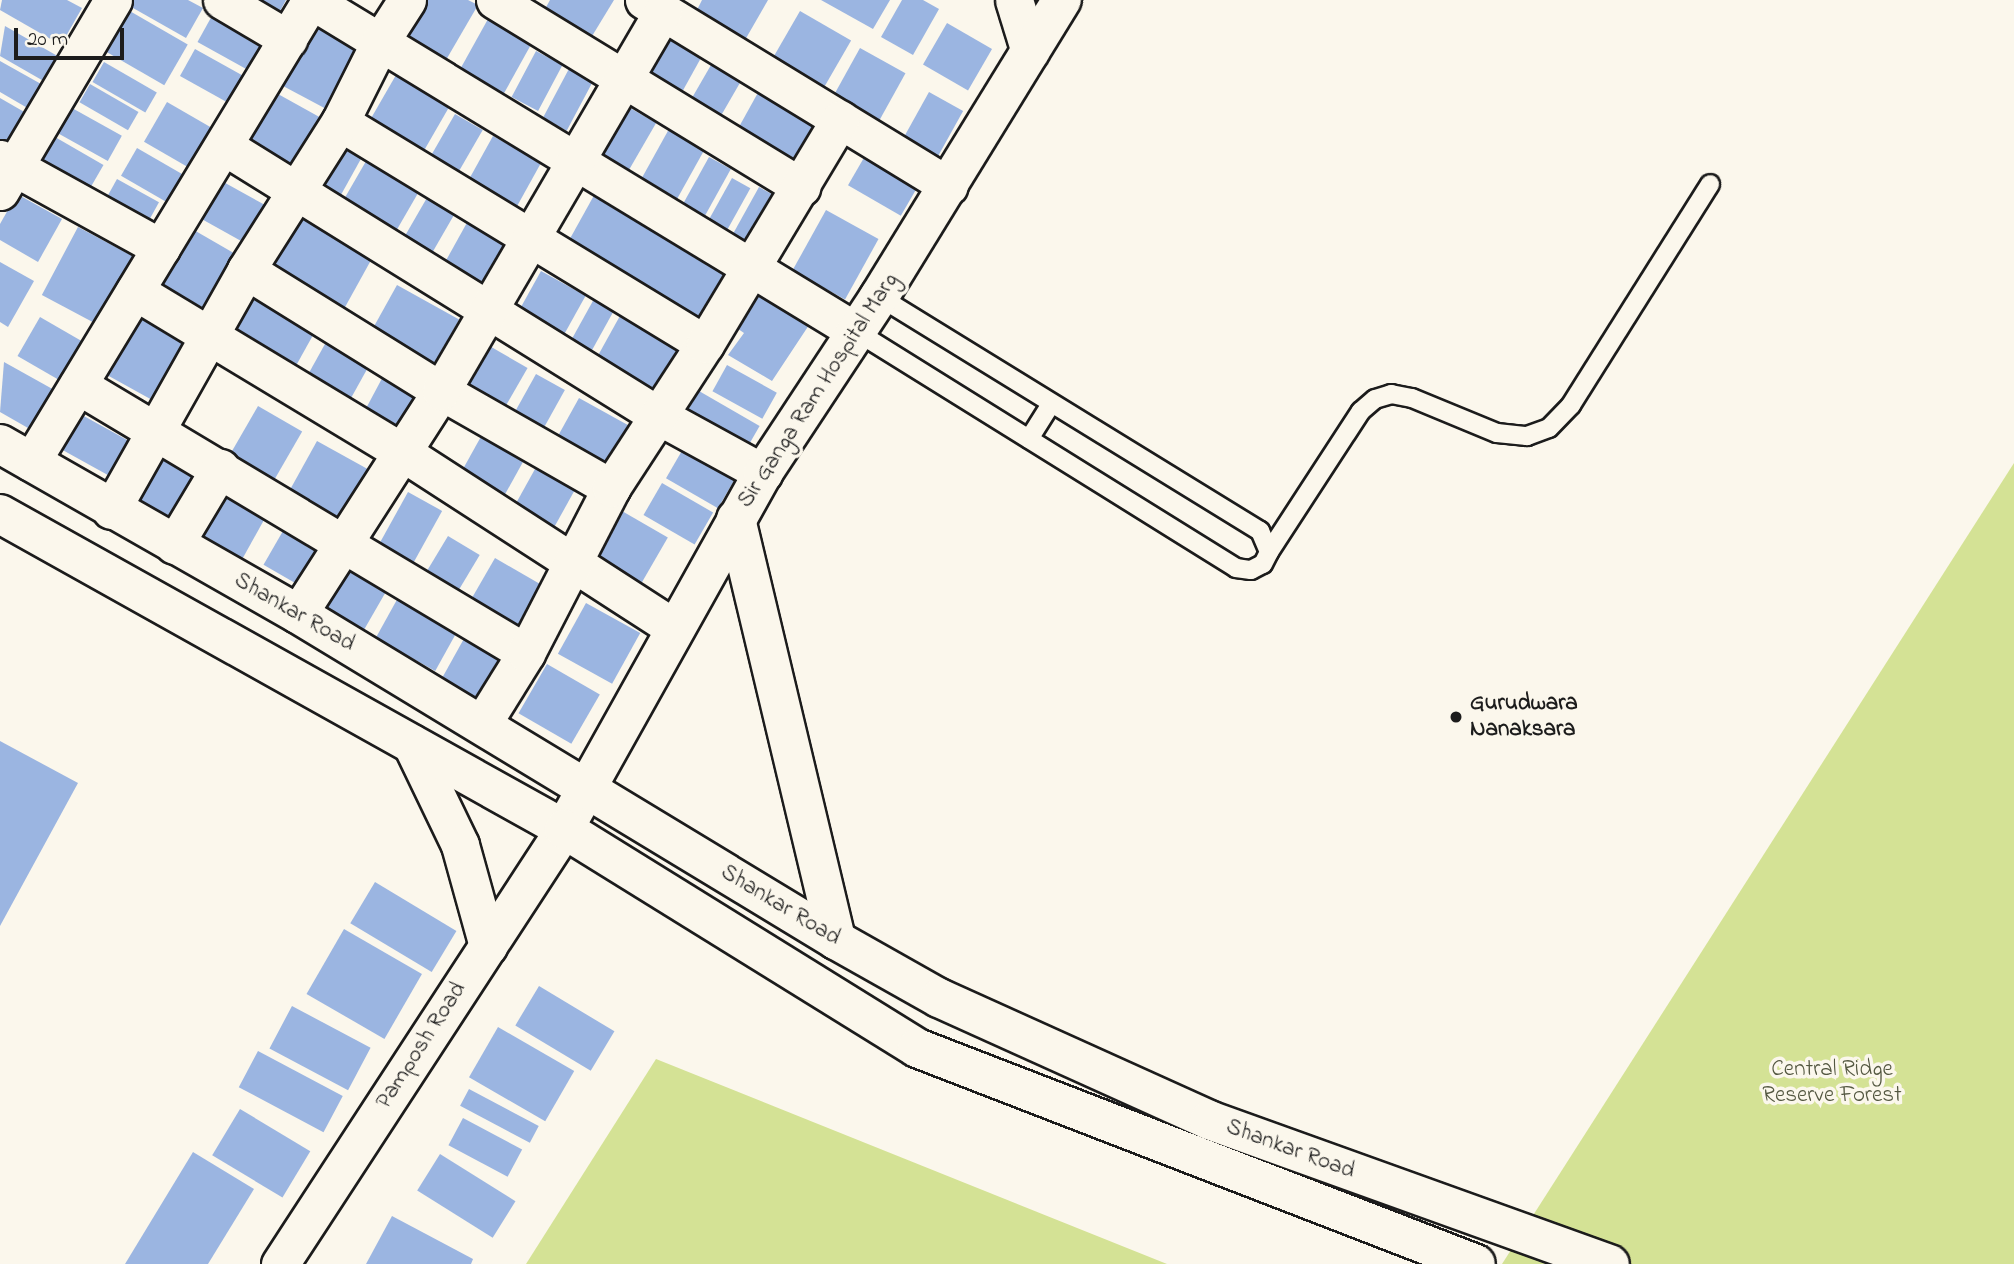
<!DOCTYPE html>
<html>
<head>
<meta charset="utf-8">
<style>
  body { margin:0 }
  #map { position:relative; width:2014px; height:1264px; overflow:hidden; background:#fbf7ec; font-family:"Indie Flower",sans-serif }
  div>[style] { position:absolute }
  .green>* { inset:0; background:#d4e295 }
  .building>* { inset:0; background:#9bb5e1; transform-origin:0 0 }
  .roads { filter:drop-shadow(2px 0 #1c1c1c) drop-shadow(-2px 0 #1c1c1c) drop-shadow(0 2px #1c1c1c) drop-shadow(0 -2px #1c1c1c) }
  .service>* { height:18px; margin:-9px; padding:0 9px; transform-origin:9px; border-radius:9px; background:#fbf7ec }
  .minor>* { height:37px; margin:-18.5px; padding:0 18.5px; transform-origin:18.5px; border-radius:18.5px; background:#fbf7ec }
  .tertiary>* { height:38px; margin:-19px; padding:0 19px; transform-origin:19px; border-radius:19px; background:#fbf7ec }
  .secondary>* { height:38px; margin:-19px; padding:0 19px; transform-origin:19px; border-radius:19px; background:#fbf7ec }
  .dots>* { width:19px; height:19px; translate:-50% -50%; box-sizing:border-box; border:4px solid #fbf7ec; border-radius:50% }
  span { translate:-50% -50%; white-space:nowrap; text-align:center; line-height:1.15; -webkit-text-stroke:7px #fbf7ec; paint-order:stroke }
  .street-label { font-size:23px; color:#1c1c1c }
  .poi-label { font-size:23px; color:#1c1c1c; font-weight:700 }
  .left { translate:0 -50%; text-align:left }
  .park-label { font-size:23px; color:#535740 }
  .scale { position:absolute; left:14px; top:28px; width:110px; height:32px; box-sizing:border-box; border:4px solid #1c1c1c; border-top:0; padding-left:9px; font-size:21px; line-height:24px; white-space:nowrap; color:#1c1c1c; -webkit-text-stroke:5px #fbf7ec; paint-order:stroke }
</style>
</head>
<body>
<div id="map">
  <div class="green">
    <div style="clip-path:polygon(2014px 463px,2014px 1264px,1502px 1264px)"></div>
    <div style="clip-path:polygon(656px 1059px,1167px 1264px,526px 1264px)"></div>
  </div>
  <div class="building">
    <div style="clip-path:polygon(2px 0,67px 0,82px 8px,61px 45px,0 10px)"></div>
    <div style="clip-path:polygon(128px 0,188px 0,203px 8px,186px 38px,126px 4px)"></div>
    <div style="clip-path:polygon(240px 0,286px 0,275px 20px)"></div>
    <div style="clip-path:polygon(421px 0,468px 0,478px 5px,446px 60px,401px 35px)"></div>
    <div style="clip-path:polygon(550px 0,614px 0,586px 46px,539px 20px)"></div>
    <div style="clip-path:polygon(702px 0,768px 0,745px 40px,696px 12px)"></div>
    <div style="clip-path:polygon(821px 0,890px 0,873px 29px)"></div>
    <div style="clip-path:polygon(902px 0,923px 0,939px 9px,913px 55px,881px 37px)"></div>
    <div style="left:128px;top:10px;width:69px;height:47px;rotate:30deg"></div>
    <div style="left:800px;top:11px;width:59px;height:56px;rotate:30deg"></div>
    <div style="left:213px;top:14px;width:66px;height:32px;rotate:29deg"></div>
    <div style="left:488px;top:19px;width:50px;height:61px;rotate:29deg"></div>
    <div style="left:947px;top:23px;width:52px;height:48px;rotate:30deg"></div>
    <div style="clip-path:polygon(5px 26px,61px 58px,47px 83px,0 56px)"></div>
    <div style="left:315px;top:26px;width:59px;height:68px;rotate:28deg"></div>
    <div style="left:657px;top:32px;width:51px;height:46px;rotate:29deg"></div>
    <div style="left:860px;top:48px;width:52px;height:60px;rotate:29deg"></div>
    <div style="left:195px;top:49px;width:57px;height:31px;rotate:29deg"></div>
    <div style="left:536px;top:51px;width:30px;height:52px;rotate:28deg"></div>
    <div style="clip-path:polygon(0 61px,50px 89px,36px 113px,0 92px)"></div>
    <div style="left:104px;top:62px;width:61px;height:23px;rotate:30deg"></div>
    <div style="left:571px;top:65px;width:27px;height:60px;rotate:28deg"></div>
    <div style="left:711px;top:65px;width:34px;height:50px;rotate:30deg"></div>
    <div style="left:396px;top:75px;width:62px;height:64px;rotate:30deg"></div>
    <div style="left:90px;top:84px;width:56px;height:21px;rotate:30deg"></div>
    <div style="left:269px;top:89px;width:71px;height:62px;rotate:29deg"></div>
    <div style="left:760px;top:89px;width:76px;height:54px;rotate:29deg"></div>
    <div style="left:929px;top:92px;width:39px;height:59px;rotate:29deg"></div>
    <div style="clip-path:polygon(0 98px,33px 117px,13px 152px,0 145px)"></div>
    <div style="left:618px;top:101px;width:44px;height:61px;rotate:30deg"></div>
    <div style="left:167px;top:102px;width:56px;height:46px;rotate:30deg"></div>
    <div style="left:72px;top:108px;width:57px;height:29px;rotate:29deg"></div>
    <div style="left:455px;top:114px;width:32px;height:60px;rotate:30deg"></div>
    <div style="left:669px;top:129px;width:41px;height:62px;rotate:29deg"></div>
    <div style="left:337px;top:134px;width:33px;height:65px;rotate:29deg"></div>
    <div style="left:493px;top:136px;width:55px;height:62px;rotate:29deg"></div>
    <div style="left:55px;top:137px;width:56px;height:35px;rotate:30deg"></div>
    <div style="left:137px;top:148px;width:62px;height:32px;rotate:30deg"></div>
    <div style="left:869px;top:149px;width:61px;height:42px;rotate:30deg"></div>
    <div style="left:369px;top:156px;width:61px;height:61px;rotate:30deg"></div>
    <div style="left:709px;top:157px;width:25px;height:58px;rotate:29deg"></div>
    <div style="left:732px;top:178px;width:21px;height:51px;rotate:29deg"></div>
    <div style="left:117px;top:179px;width:48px;height:35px;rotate:29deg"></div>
    <div style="left:218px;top:179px;width:60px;height:43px;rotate:29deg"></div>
    <div style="left:759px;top:187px;width:26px;height:61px;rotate:29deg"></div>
    <div style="left:597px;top:190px;width:153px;height:73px;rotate:29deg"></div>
    <div style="clip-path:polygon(17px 194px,62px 219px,38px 262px,0 240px,0 224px)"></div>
    <div style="left:428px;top:196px;width:32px;height:56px;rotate:30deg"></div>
    <div style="left:293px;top:207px;width:94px;height:69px;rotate:29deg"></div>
    <div style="left:826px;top:210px;width:60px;height:69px;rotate:29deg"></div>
    <div style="left:469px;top:219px;width:54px;height:60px;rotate:29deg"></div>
    <div style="left:180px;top:222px;width:70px;height:73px;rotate:30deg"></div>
    <div style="left:78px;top:227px;width:74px;height:77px;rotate:28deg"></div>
    <div style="clip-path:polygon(0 262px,34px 281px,8px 327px,0 322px)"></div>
    <div style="left:541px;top:271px;width:51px;height:51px;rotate:29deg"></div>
    <div style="left:243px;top:284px;width:86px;height:53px;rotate:29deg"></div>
    <div style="left:397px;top:285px;width:71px;height:61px;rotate:29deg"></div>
    <div style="clip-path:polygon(749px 290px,809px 325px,772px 381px,728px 355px,744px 333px,728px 322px)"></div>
    <div style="left:594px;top:299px;width:23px;height:56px;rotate:29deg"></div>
    <div style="left:135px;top:314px;width:65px;height:67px;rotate:29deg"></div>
    <div style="left:621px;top:314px;width:76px;height:60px;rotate:29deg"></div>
    <div style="left:40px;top:317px;width:51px;height:45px;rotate:30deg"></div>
    <div style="left:330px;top:335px;width:49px;height:51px;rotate:29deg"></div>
    <div style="left:486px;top:344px;width:48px;height:45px;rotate:30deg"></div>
    <div style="clip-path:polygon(4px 362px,65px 396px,42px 436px,0 412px)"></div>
    <div style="left:727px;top:365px;width:57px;height:30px;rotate:29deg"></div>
    <div style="left:387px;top:369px;width:40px;height:55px;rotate:28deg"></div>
    <div style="left:536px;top:374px;width:33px;height:43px;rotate:29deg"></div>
    <div style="left:699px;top:391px;width:70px;height:32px;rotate:30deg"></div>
    <div style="left:579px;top:398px;width:62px;height:46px;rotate:29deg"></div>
    <div style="left:258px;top:406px;width:51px;height:60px;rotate:30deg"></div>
    <div style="left:82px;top:415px;width:62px;height:40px;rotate:29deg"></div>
    <div style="left:483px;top:433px;width:49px;height:49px;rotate:29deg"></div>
    <div style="left:317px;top:441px;width:63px;height:66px;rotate:29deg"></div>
    <div style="left:687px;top:442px;width:60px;height:42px;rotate:30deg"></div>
    <div style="left:155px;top:450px;width:60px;height:51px;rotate:30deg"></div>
    <div style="left:540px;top:460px;width:45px;height:52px;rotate:29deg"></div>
    <div style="left:662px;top:483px;width:59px;height:37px;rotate:30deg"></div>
    <div style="left:220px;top:492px;width:52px;height:53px;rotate:29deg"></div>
    <div style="left:408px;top:492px;width:39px;height:60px;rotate:29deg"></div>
    <div style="left:615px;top:507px;width:61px;height:59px;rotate:30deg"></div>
    <div style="left:287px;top:524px;width:42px;height:47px;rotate:30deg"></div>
    <div style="left:448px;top:536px;width:37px;height:50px;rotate:31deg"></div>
    <div style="left:495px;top:558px;width:68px;height:58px;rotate:30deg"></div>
    <div style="left:339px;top:561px;width:56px;height:53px;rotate:30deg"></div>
    <div style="left:399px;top:596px;width:68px;height:48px;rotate:29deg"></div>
    <div style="left:586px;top:603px;width:62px;height:58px;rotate:29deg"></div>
    <div style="left:466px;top:635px;width:53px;height:53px;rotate:29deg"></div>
    <div style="left:547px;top:664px;width:61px;height:57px;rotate:30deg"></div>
    <div style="clip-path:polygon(0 741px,78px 783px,0 926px)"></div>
    <div style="left:375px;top:882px;width:95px;height:48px;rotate:31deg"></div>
    <div style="left:344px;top:929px;width:90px;height:75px;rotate:30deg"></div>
    <div style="left:539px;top:986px;width:88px;height:46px;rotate:31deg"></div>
    <div style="left:292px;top:1006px;width:89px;height:48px;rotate:28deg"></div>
    <div style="left:498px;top:1027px;width:88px;height:58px;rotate:30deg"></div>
    <div style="left:258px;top:1051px;width:96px;height:41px;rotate:28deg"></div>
    <div style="left:469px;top:1089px;width:79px;height:19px;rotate:28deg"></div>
    <div style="left:240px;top:1109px;width:82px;height:54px;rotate:31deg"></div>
    <div style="left:463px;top:1118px;width:67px;height:31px;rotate:28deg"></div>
    <div style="clip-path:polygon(193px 1152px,254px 1189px,208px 1264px,125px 1264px)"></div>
    <div style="left:440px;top:1154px;width:89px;height:43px;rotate:32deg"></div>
    <div style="clip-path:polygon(392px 1216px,473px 1259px,471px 1264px,366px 1264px)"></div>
  </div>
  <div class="roads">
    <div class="service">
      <div style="left:857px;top:332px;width:446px;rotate:31.9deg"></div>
      <div style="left:1236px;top:568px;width:15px;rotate:8deg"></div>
      <div style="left:1251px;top:570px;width:13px;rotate:-27deg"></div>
      <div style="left:1263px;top:564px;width:13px;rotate:-63deg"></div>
      <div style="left:1269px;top:552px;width:23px;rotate:-113deg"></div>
      <div style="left:1260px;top:531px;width:447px;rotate:-148.4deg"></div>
      <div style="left:1029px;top:439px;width:41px;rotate:-57.8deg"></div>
      <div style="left:1269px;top:552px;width:168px;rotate:-56.9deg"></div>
      <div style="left:1361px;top:411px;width:18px;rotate:-41deg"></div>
      <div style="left:1375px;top:399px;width:17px;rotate:-17deg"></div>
      <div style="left:1391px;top:394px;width:21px;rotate:11deg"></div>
      <div style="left:1412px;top:398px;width:92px;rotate:22.4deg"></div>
      <div style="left:1497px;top:433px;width:30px;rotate:6deg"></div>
      <div style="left:1527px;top:436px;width:23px;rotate:-20deg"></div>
      <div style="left:1549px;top:428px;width:32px;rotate:-46deg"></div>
      <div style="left:1571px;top:405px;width:261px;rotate:-57.8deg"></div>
    </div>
    <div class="minor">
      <div style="left:222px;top:0;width:77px;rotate:30.6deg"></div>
      <div style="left:311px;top:0;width:639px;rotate:31.3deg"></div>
      <div style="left:495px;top:0;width:359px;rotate:31.4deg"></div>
      <div style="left:644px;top:0;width:357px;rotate:31.4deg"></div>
      <div style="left:1014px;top:0;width:54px;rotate:72.9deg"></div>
      <div style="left:340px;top:122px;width:427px;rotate:31.3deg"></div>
      <div style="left:224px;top:146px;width:512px;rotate:31.83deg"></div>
      <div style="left:659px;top:416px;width:119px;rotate:28.7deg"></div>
      <div style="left:0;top:159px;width:184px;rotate:28.9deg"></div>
      <div style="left:0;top:191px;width:222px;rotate:-59.4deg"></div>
      <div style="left:246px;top:270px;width:229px;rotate:31.8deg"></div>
      <div style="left:441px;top:391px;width:196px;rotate:29.7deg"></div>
      <div style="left:135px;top:291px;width:308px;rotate:31.1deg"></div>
      <div style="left:399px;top:450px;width:326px;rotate:32.9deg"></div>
      <div style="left:78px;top:385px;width:522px;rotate:30.89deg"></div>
      <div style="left:31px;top:462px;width:540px;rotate:-58.78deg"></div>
      <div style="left:111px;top:510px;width:275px;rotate:-60.6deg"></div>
      <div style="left:246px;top:270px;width:175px;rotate:-57.6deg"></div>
      <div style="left:340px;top:122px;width:89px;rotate:-63.4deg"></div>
      <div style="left:380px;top:42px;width:50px;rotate:-57.3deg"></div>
      <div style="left:174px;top:545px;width:90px;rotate:-59.1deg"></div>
      <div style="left:298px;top:614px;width:265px;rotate:-57.3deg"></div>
      <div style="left:441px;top:391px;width:440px;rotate:-59.7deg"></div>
      <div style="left:482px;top:724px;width:84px;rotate:-58.2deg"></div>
      <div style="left:526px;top:653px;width:186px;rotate:-62.7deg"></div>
      <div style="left:611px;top:488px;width:172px;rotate:-56.9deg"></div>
      <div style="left:705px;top:344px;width:262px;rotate:-59deg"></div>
      <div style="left:411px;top:743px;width:113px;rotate:64.3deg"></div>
      <div style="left:460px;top:845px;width:105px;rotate:74.5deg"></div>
      <div style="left:280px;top:1264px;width:520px;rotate:-56.86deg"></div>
    </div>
    <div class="tertiary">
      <div style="left:736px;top:519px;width:433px;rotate:76.6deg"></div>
      <div style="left:564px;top:829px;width:408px;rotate:-60.8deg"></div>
      <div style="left:763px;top:473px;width:211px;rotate:-56.6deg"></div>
      <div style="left:879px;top:297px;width:349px;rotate:-58.4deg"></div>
    </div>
    <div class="secondary">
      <div style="left:0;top:444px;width:343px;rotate:29.7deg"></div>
      <div style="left:298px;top:614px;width:629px;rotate:31.21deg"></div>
      <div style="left:836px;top:940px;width:118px;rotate:29.4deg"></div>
      <div style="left:939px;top:998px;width:296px;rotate:24.3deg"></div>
      <div style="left:1209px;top:1120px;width:426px;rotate:19.8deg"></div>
      <div style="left:0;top:514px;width:646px;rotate:29.18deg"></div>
      <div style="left:564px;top:829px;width:415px;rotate:31.8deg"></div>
      <div style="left:917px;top:1048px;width:599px;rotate:21.13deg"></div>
    </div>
  </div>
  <div class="dots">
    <div style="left:1456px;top:717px;background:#1c1c1c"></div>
  </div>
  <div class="street-label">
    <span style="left:819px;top:391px;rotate:-57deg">Sir Ganga Ram Hospital Marg</span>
    <span style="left:294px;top:613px;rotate:30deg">Shankar Road</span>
    <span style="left:780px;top:906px;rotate:31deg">Shankar Road</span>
    <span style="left:422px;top:1046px;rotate:-57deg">Pamposh Road</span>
    <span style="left:1290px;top:1150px;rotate:20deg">Shankar Road</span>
  </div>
  <div class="poi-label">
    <span class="left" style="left:1470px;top:717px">Gurudwara<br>Nanaksara</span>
  </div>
  <div class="park-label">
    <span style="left:1832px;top:1083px">Central Ridge<br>Reserve Forest</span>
  </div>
  <div class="scale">20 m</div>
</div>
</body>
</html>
